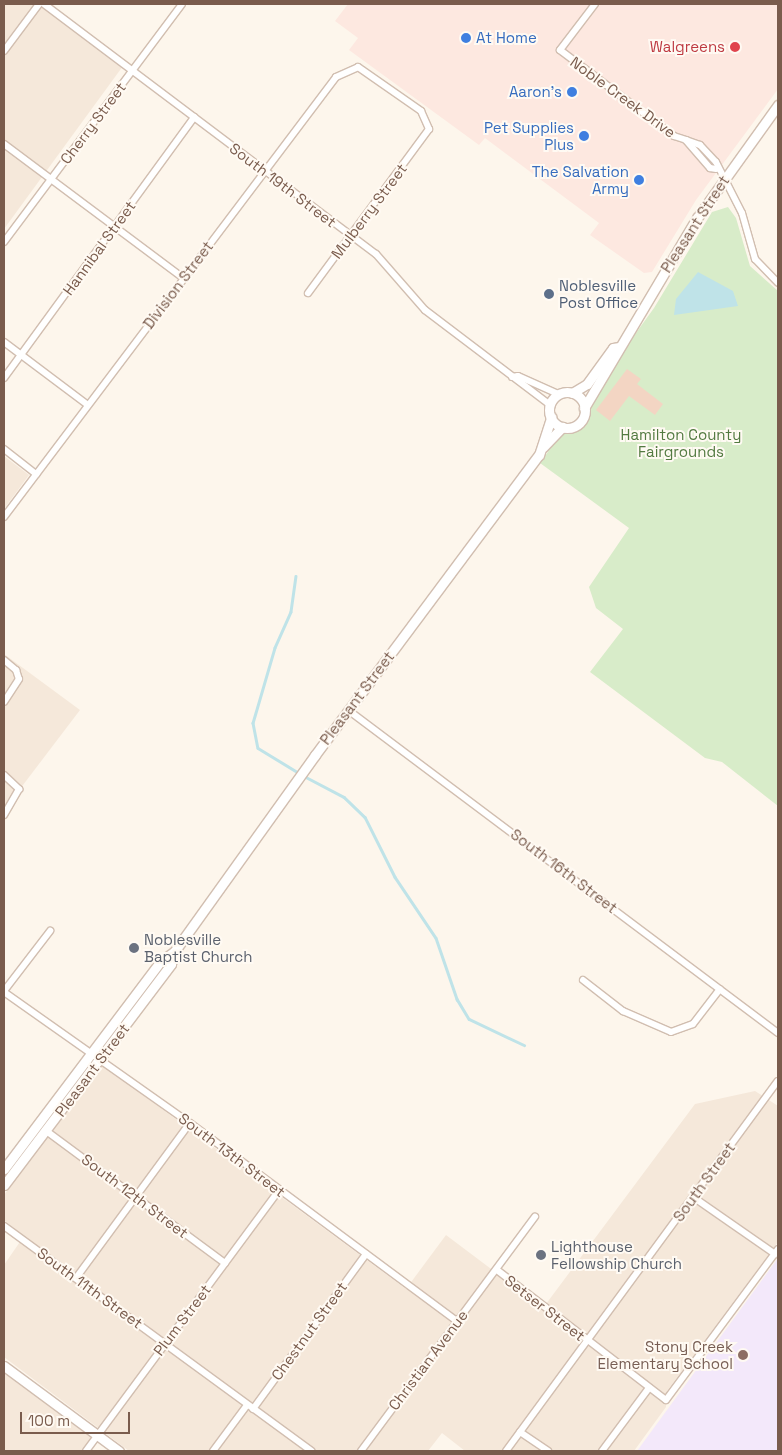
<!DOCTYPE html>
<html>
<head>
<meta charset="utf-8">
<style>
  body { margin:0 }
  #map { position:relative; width:782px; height:1455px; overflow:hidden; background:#fdf6ec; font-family:"Space Grotesk",sans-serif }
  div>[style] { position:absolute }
  .residential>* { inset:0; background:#f5e8da }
  .commercial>* { inset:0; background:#fde8e0 }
  .education>* { inset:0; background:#f3e8fa }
  .green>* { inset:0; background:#d8ecc9 }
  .water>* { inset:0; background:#bfe3e8 }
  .stream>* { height:2.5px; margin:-1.25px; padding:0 1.25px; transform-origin:1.25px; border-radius:1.25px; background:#bfe3e8 }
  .building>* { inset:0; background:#f3d5c3 }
  .roads { filter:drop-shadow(1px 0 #d1beb0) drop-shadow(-1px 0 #d1beb0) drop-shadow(0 1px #d1beb0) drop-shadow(0 -1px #d1beb0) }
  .street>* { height:6px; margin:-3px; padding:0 3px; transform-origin:3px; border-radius:3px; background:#fff }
  .secondary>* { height:9px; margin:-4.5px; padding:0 4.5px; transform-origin:4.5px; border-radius:4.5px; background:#fff }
  .secondary>.ring { margin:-4.5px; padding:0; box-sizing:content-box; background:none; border:9px solid #fff; border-radius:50% }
  .dots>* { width:14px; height:14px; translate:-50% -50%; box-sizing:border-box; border:2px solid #fffaf3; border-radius:50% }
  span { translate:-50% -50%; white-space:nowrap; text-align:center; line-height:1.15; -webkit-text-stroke:4px #fffaf3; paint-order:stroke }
  .shop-label { font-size:15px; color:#366cbe }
  .left { translate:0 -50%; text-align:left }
  .right { translate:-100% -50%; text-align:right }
  .health-label { font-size:15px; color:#be3a42 }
  .street-label { font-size:15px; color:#7a5c4d }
  .service-label { font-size:15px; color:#4e5e75 }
  .park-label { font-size:15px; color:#537a41 }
  .worship-label { font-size:15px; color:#5b616d }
  .education-label { font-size:15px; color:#785e54 }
  .frame { position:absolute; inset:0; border:5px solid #7a5c4d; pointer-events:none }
  .scale { position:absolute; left:20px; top:1412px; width:110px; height:22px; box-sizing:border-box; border:2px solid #7a5c4d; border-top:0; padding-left:6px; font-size:15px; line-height:18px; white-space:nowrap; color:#7a5c4d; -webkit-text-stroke:4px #fffaf3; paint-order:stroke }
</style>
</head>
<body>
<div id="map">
  <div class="residential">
    <div style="clip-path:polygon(4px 4px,37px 4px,123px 66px,4px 229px)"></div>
    <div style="clip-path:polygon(4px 456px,29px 475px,4px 509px)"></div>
    <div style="clip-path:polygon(4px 654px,80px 710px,4px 810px)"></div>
    <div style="clip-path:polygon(101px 1064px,406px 1289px,446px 1235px,543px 1308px,695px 1104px,755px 1091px,778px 1106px,778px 1242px,667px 1391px,666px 1407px,634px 1451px,465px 1451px,442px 1433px,428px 1451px,129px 1451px,4px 1357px,4px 1265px,24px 1236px,4px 1220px,4px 1195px)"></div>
    <div style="clip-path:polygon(4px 1371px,93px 1436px,82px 1451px,4px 1451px)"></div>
  </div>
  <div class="commercial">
    <div style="clip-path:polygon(348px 4px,778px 4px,778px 89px,696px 200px,652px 272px,644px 273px,590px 235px,599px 223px,485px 138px,479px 145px,349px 50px,358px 38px,335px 21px)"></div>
  </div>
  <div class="education">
    <div style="clip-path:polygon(778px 1258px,778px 1451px,637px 1451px)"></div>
  </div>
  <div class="green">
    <div style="clip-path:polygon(728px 207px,736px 218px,750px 266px,778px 291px,778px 806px,722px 762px,705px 758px,590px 672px,623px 629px,596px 608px,589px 587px,629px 528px,540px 463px,560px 435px,581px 424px,594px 391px,654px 308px,712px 212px)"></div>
  </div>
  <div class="water">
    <div style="clip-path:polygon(698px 272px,733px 291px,738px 306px,674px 315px,676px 299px)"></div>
  </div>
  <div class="stream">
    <div style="left:296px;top:576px;width:36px;rotate:98deg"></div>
    <div style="left:291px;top:612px;width:39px;rotate:114deg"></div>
    <div style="left:275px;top:648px;width:78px;rotate:106.3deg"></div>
    <div style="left:253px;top:723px;width:25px;rotate:79deg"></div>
    <div style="left:258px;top:748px;width:48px;rotate:31.4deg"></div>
    <div style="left:304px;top:776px;width:45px;rotate:27.7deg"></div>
    <div style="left:344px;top:797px;width:29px;rotate:44deg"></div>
    <div style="left:365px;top:817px;width:67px;rotate:63.4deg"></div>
    <div style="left:395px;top:877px;width:73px;rotate:56.1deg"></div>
    <div style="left:436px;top:938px;width:65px;rotate:71deg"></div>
    <div style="left:457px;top:999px;width:23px;rotate:59deg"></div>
    <div style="left:469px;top:1019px;width:61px;rotate:25.3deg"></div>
  </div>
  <div class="building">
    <div style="clip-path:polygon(627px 369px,641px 379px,637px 384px,663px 404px,655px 415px,629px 396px,610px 421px,596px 410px)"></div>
  </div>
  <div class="roads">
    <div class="street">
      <div style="left:44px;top:4px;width:416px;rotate:37deg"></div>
      <div style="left:376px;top:254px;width:74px;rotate:48.8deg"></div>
      <div style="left:425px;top:310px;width:157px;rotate:37.2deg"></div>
      <div style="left:595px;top:4px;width:58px;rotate:127.3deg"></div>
      <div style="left:560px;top:50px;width:143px;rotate:37deg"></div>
      <div style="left:674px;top:136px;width:13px;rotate:18deg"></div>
      <div style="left:4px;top:51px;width:59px;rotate:-53.3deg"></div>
      <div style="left:4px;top:144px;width:224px;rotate:36.8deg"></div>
      <div style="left:716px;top:169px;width:6px;rotate:-171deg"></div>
      <div style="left:710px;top:168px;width:37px;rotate:-131deg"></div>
      <div style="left:686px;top:140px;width:15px;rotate:20deg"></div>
      <div style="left:700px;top:145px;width:23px;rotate:47deg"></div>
      <div style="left:716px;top:162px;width:57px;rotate:63deg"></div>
      <div style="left:742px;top:213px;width:48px;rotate:74.2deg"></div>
      <div style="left:755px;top:259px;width:33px;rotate:46deg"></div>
      <div style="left:4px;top:242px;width:297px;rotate:-53.2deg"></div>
      <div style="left:4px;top:342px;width:105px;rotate:36.9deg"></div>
      <div style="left:512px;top:377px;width:6px;rotate:-9deg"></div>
      <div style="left:518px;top:376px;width:44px;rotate:24.2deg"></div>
      <div style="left:4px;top:378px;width:323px;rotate:-53.9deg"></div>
      <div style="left:4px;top:449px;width:41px;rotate:38deg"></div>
      <div style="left:4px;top:517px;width:551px;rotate:-52.96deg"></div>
      <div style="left:336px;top:77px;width:24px;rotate:-24deg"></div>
      <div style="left:358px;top:67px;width:77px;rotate:34.9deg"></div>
      <div style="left:421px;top:111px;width:20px;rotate:66deg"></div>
      <div style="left:429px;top:129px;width:204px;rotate:126.4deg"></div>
      <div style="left:4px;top:660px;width:16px;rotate:40deg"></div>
      <div style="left:16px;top:670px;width:9px;rotate:72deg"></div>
      <div style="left:19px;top:679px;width:27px;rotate:123deg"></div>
      <div style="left:348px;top:710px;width:538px;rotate:36.91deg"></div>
      <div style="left:4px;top:775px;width:21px;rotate:43deg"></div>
      <div style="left:19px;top:789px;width:30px;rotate:120deg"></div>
      <div style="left:583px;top:980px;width:51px;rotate:37.8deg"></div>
      <div style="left:623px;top:1011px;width:52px;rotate:23.6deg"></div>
      <div style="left:671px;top:1032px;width:23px;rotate:-20deg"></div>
      <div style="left:693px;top:1024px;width:44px;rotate:-52.4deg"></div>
      <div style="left:4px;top:991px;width:76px;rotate:-52.5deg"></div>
      <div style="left:4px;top:992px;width:228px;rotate:35.2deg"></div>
      <div style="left:190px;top:1123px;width:332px;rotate:36.6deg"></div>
      <div style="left:45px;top:1130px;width:224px;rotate:36.5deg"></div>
      <div style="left:693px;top:1197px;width:100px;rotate:34.8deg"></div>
      <div style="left:4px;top:1226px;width:381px;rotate:36.2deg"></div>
      <div style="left:497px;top:1270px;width:213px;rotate:37.6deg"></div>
      <div style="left:666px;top:1400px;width:188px;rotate:-53.4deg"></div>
      <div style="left:76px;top:1278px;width:192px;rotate:-53.7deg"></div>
      <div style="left:253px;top:1409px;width:192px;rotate:-53.9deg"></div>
      <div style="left:520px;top:1432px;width:34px;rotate:34deg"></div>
      <div style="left:86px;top:1451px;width:325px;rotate:-53.5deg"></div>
      <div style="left:213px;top:1451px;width:57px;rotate:-53.5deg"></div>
      <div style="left:361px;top:1451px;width:292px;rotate:-53.4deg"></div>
      <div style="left:506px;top:1451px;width:459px;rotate:-53.7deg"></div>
      <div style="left:602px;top:1451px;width:79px;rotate:-53.3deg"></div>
    </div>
    <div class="secondary">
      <div class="ring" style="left:549px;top:392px;width:27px;height:27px"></div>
      <div style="left:572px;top:393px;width:17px;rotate:-31deg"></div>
      <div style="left:587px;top:384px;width:44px;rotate:-54.2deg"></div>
      <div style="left:613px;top:348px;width:5px;rotate:-11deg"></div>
      <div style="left:584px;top:408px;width:221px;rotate:-59.3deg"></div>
      <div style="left:697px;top:218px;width:139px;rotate:-54.4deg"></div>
      <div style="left:543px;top:447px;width:28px;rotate:-46deg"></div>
      <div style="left:4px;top:1169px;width:259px;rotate:-53deg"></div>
      <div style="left:160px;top:962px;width:17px;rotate:-36deg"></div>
      <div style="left:4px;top:1185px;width:277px;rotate:-52.9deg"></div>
      <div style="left:171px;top:964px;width:12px;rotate:-76deg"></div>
      <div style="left:174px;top:952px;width:242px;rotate:-54.4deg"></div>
      <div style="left:315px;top:755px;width:374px;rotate:-53.3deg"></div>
      <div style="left:539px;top:455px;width:40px;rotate:-72deg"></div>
      <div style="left:4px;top:1366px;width:143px;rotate:36.5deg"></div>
    </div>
  </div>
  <div class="dots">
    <div style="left:466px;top:38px;background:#3f7fe0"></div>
    <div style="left:735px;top:47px;background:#e0444e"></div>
    <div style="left:572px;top:92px;background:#3f7fe0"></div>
    <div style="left:584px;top:136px;background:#3f7fe0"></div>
    <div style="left:639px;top:180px;background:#3f7fe0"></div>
    <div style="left:549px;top:294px;background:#5c6f8a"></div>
    <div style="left:134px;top:948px;background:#6b7280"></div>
    <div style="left:541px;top:1255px;background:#6b7280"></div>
    <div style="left:743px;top:1355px;background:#8d6e63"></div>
  </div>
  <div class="shop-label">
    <span class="left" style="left:476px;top:38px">At Home</span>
    <span class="right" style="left:562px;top:92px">Aaron's</span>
    <span class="right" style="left:574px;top:136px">Pet Supplies<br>Plus</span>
    <span class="right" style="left:629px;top:180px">The Salvation<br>Army</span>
  </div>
  <div class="health-label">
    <span class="right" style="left:725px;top:47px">Walgreens</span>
  </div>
  <div class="street-label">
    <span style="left:623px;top:97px;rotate:36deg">Noble Creek Drive</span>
    <span style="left:93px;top:123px;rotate:-53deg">Cherry Street</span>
    <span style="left:283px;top:185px;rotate:37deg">South 19th Street</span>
    <span style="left:369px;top:211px;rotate:-53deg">Mulberry Street</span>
    <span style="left:695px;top:224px;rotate:-57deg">Pleasant Street</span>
    <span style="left:99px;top:248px;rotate:-54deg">Hannibal Street</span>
    <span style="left:178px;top:285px;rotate:-53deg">Division Street</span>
    <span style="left:357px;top:698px;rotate:-53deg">Pleasant Street</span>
    <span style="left:564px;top:871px;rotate:37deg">South 16th Street</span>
    <span style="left:92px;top:1070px;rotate:-53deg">Pleasant Street</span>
    <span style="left:232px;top:1155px;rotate:37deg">South 13th Street</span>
    <span style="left:704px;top:1182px;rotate:-54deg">South Street</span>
    <span style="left:135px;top:1196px;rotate:37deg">South 12th Street</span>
    <span style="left:90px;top:1288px;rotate:36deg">South 11th Street</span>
    <span style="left:545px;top:1308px;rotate:38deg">Setser Street</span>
    <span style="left:182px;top:1320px;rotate:-53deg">Plum Street</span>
    <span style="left:309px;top:1331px;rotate:-54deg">Chestnut Street</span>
    <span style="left:428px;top:1360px;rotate:-53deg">Christian Avenue</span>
  </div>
  <div class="service-label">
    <span class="left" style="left:559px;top:294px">Noblesville<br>Post Office</span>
  </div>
  <div class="park-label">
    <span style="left:681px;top:443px">Hamilton County<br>Fairgrounds</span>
  </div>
  <div class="worship-label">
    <span class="left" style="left:144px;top:948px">Noblesville<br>Baptist Church</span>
    <span class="left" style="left:551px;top:1255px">Lighthouse<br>Fellowship Church</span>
  </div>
  <div class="education-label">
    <span class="right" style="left:733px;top:1355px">Stony Creek<br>Elementary School</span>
  </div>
  <div class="frame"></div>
  <div class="scale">100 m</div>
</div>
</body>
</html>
